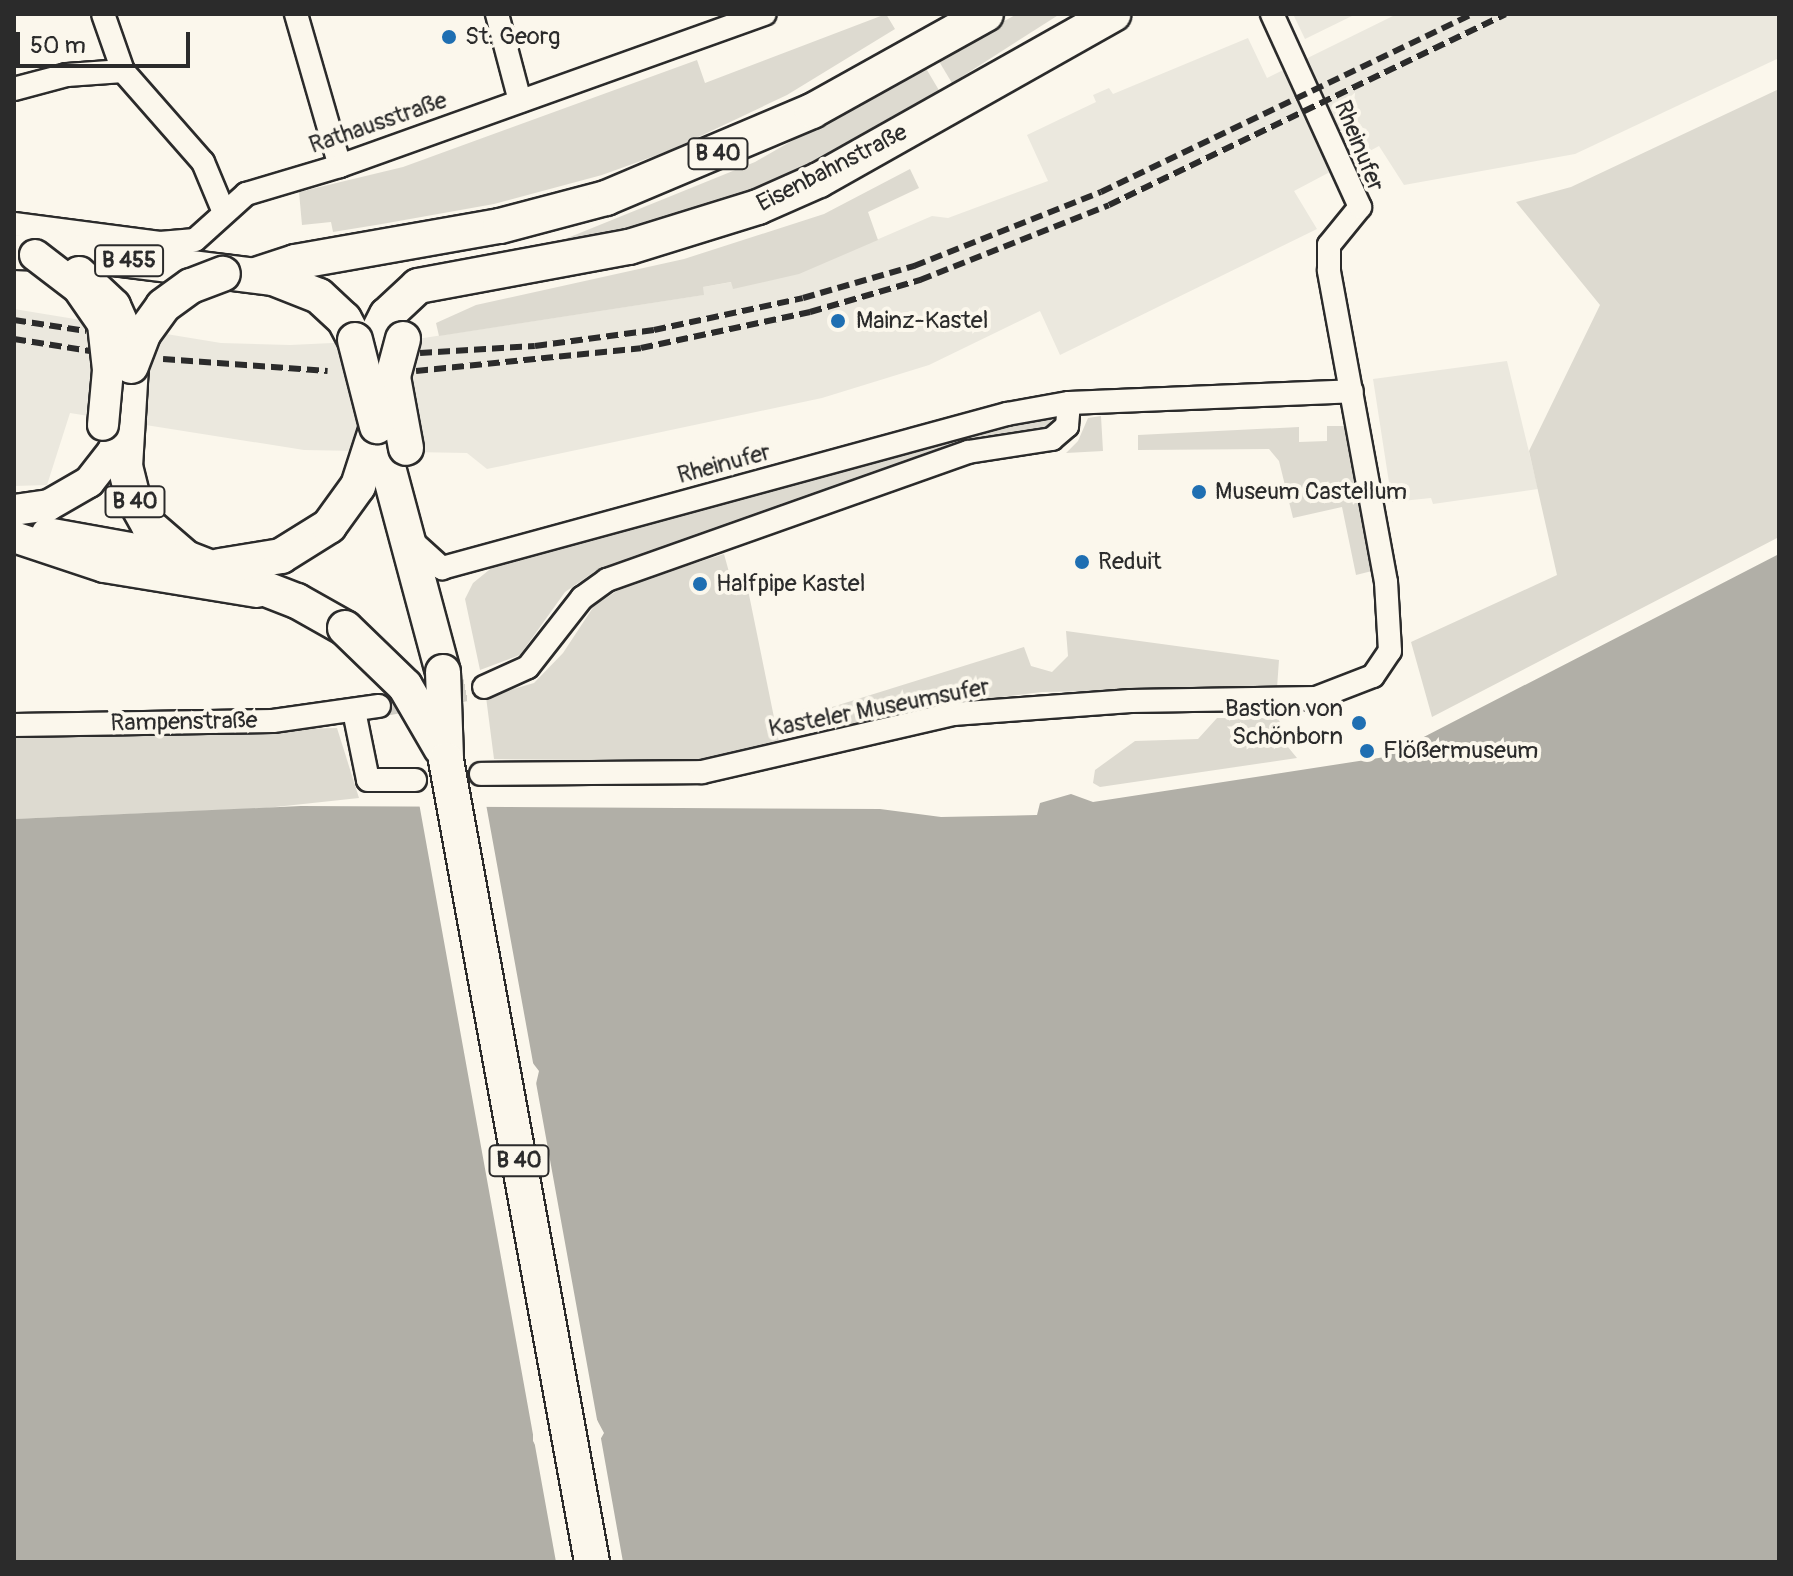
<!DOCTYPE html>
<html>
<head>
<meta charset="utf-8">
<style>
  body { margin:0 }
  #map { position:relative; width:1793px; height:1576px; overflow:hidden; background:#fbf7ec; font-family:Pangolin,sans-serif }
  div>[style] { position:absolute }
  .built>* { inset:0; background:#ebe8de }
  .green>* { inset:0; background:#dddad0 }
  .water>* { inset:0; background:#b1afa7 }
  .pier>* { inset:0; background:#fbf7ec }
  .street-tunnel>* { height:22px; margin-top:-11px; transform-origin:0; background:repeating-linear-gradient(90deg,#d1cec5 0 22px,transparent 0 33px) }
  .roads { filter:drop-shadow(2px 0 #2b2b2b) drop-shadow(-2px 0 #2b2b2b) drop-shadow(0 2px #2b2b2b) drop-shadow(0 -2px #2b2b2b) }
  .street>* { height:22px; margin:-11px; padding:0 11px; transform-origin:11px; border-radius:11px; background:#fbf7ec }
  .secondary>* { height:30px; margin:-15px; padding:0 15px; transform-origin:15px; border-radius:15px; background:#fbf7ec }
  .primary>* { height:34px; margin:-17px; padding:0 17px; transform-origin:17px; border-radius:17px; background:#fbf7ec }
  .rail>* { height:6px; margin-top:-3px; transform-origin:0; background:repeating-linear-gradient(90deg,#2b2b2b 0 12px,transparent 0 18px) }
  .bridges { filter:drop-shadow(2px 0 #2b2b2b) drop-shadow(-2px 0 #2b2b2b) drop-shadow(0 2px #2b2b2b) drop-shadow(0 -2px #2b2b2b) }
  .secondary-bridge>* { height:30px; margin:-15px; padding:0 15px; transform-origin:15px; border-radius:15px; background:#fbf7ec }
  .primary-bridge>* { height:34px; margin:-17px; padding:0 17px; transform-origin:17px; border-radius:17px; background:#fbf7ec }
  .dots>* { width:22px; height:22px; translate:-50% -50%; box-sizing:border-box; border:4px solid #fbf7ec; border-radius:50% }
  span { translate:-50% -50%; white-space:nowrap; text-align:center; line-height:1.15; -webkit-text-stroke:8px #fbf7ec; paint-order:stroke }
  .shield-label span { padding:2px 6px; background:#fbf7ec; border:2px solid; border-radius:6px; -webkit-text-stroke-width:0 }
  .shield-label { font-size:22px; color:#2b2b2b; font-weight:700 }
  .poi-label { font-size:24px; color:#2b2b2b }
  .left { translate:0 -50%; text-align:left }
  .right { translate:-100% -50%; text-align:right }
  .street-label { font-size:24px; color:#2b2b2b }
  .frame { position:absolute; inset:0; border:16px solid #2b2b2b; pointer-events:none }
  .scale { position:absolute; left:16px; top:32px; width:174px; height:36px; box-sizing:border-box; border:4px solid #2b2b2b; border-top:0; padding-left:10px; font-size:24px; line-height:28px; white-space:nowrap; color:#2b2b2b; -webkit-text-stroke:6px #fbf7ec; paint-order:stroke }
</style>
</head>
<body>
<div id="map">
  <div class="built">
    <div style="clip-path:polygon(1293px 14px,1356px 14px,1305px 39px)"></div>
    <div style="clip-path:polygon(1397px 14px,1779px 14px,1779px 58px,1575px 154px,1404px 185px,1379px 146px,1294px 191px,1317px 229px,1060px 355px,1040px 311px,929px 365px,822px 398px,487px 469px,467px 453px,304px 450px,70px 413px,47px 485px,14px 486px,14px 309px,221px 343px,290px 345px,417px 339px,703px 295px,703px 287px,732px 282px,733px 288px,860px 247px,932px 216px,948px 218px,1048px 181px,1027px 135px,1096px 102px,1093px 95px,1109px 88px,1113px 94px,1248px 38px,1267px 78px)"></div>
    <div style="clip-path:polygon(1507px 361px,1538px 489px,1433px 504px,1431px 498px,1392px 502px,1373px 379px)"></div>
  </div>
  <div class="green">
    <div style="clip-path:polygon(886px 14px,895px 29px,787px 95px,671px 150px,602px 175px,494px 204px,382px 224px,333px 232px,331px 222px,302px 225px,299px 192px,403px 167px,697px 60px,705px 83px)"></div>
    <div style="clip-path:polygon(1017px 14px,1060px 14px,952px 83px,937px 58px)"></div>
    <div style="clip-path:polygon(924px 65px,940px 92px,859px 144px,721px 207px,567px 245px,565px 239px,755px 162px)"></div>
    <div style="clip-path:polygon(1779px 89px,1779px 537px,1432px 717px,1411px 642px,1557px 575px,1529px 451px,1600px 305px,1516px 202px,1571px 187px)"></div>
    <div style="clip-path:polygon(910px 169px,919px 188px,868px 212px,878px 240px,799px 274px,733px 289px,731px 282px,703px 287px,704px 295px,439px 336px,436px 323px,476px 305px,684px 259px,824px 214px)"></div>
    <div style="clip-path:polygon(1051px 416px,1051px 428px,976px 445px,597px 570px,565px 592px,520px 655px,480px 670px,465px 599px,473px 583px,494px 566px)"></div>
    <div style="clip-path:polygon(1101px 416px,1103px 451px,1066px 453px,1078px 441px,1088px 418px)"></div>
    <div style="clip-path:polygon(1327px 426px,1344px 426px,1372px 571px,1356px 575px,1342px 507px,1293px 518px,1279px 461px,1269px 449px,1138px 450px,1138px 435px,1299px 427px,1299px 442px,1327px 441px)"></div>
    <div style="clip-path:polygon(724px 554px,732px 583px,746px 580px,779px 742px,690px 761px,494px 759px,486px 697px,534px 683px,563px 653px,594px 606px,624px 586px)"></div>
    <div style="clip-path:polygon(1066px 631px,1279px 660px,1277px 688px,1042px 692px,952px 703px,837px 728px,832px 707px,1024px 647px,1031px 666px,1052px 672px,1068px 656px)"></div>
    <div style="clip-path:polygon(1217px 718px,1279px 718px,1283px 741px,1297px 758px,1100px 787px,1093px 783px,1095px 770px,1135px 741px,1198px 739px)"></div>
    <div style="clip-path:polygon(337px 728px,359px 798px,266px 808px,14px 819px,14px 736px)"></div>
  </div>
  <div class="water">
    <div style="clip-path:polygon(evenodd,1779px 554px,1779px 1562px,14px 1562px,14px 819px,301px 806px,880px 809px,941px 817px,1037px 815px,1040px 803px,1071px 794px,1093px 802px,1385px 757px,1779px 554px,532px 1062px,539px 1071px,536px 1084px,474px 1092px,470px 1084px,473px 1072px,532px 1062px,1779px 554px,596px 1418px,604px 1433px,600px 1440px,537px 1448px,533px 1441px,533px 1433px,596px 1418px)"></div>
  </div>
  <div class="pier">
    <div style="clip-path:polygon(419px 803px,486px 804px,534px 1068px,475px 1076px,474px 1083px,478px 1090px,535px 1077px,598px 1425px,539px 1432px,537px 1441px,542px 1447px,600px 1433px,623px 1562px,556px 1562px)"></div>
  </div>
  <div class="street-tunnel">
    <div style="left:379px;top:706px;width:107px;rotate:-10.3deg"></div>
  </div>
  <div class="roads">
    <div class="street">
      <div style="left:103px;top:14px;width:60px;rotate:70.7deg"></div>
      <div style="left:296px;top:14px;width:158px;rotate:73.9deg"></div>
      <div style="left:497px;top:14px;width:90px;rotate:75.2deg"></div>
      <div style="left:14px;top:89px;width:55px;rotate:-14.8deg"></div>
      <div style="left:67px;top:75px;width:56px;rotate:-4.1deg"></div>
      <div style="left:123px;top:71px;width:121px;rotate:48.7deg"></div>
      <div style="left:203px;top:162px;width:52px;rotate:67.4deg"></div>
      <div style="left:14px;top:224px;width:147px;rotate:7.4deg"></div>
      <div style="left:160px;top:243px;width:35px;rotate:-5deg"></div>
      <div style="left:195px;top:240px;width:69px;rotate:-42deg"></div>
      <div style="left:246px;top:194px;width:98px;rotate:-16.6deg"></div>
      <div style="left:340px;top:166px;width:451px;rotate:-19.7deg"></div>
      <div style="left:414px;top:543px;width:38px;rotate:42deg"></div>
      <div style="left:442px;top:568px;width:586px;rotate:-15.25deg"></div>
      <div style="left:1007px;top:414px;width:63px;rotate:-10.1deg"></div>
      <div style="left:1069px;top:403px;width:283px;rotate:-2.4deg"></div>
      <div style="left:484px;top:687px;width:48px;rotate:-24.4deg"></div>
      <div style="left:528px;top:667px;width:88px;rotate:-52deg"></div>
      <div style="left:582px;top:598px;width:31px;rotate:-36deg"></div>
      <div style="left:607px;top:580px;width:383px;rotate:-19.5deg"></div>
      <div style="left:968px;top:452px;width:85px;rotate:-8.8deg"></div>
      <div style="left:1052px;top:439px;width:20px;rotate:-41deg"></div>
      <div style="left:1067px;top:426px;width:23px;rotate:-85deg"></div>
      <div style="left:354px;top:711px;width:70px;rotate:78.5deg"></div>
      <div style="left:368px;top:780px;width:47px"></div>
      <div style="left:14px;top:725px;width:259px;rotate:-0.9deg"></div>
      <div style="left:273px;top:721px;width:107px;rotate:-8.1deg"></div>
      <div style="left:481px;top:774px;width:221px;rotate:-0.5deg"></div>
      <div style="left:702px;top:772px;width:258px;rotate:-13deg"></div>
      <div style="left:953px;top:714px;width:178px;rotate:-4.2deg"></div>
      <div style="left:1131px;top:701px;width:185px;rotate:-0.9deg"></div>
      <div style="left:1316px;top:698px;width:61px;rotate:-21.1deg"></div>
      <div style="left:1373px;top:676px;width:30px;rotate:-56deg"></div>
      <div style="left:1390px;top:651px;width:69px;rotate:-93.3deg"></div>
      <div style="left:1386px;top:582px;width:317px;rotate:-100.4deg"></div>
      <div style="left:1329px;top:270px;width:25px;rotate:-90deg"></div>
      <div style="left:1329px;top:245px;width:49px;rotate:-50.8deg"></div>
      <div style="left:1360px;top:207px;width:212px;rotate:-114.5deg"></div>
    </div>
    <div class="secondary">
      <div style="left:14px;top:510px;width:35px;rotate:-8deg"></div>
      <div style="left:49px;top:505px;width:46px;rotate:-29.9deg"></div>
      <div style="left:89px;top:482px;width:39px;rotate:-52deg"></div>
      <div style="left:113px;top:451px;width:32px;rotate:-68deg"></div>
      <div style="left:47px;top:533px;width:141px;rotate:10.2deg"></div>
      <div style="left:14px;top:537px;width:95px;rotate:18.4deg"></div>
      <div style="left:104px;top:567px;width:155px;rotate:9.3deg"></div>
    </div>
    <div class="primary">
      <div style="left:14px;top:252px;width:58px;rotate:1deg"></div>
      <div style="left:72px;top:253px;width:203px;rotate:7.1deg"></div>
      <div style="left:273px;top:278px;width:49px;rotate:21.4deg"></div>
      <div style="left:319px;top:296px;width:34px;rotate:43deg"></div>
      <div style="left:344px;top:319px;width:24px;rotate:62deg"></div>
      <div style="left:256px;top:275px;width:41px;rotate:-18.4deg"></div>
      <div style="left:295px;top:262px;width:208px;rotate:-10deg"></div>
      <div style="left:500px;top:226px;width:110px;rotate:-14.8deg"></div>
      <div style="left:606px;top:198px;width:224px;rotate:-22.9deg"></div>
      <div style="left:812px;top:111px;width:199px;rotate:-29.1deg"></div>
      <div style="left:374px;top:340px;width:28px;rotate:-63deg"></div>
      <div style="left:387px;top:315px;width:42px;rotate:-43.1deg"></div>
      <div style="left:418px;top:286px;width:215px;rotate:-10.5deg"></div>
      <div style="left:629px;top:247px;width:135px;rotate:-17.2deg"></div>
      <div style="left:758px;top:207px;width:67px;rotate:-23.9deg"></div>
      <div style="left:819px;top:180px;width:338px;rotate:-29.4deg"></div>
      <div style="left:131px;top:366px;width:100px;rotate:93.4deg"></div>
      <div style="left:125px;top:466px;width:32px;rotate:76deg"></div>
      <div style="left:133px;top:497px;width:33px;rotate:61deg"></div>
      <div style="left:149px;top:526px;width:49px;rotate:40.9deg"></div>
      <div style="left:186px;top:558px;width:119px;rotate:21.2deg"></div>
      <div style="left:297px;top:601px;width:55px;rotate:29.4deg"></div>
      <div style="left:377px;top:426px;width:255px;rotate:75deg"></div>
      <div style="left:220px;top:566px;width:62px;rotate:-9.3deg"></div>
      <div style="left:281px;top:556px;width:57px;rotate:-32deg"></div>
      <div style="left:329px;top:526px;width:49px;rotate:-54.1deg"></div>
      <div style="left:358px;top:486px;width:62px;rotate:-72.1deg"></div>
    </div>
  </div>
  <div class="rail">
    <div style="left:14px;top:320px;width:73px;rotate:8.7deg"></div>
    <div style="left:14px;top:339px;width:77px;rotate:9deg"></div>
    <div style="left:420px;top:353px;width:115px;rotate:-3.5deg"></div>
    <div style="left:535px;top:346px;width:120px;rotate:-7.7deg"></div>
    <div style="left:654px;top:330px;width:152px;rotate:-12.1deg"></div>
    <div style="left:803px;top:298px;width:116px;rotate:-16.1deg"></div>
    <div style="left:914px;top:266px;width:201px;rotate:-21.6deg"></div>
    <div style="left:1101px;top:192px;width:411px;rotate:-25.6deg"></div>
    <div style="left:163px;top:359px;width:165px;rotate:4.2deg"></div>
    <div style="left:416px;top:371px;width:226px;rotate:-5.8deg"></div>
    <div style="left:641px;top:348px;width:173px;rotate:-12deg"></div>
    <div style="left:810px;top:312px;width:115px;rotate:-16.2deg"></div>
    <div style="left:920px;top:280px;width:203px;rotate:-21.6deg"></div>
    <div style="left:1109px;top:205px;width:440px;rotate:-25.7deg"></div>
  </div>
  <div class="bridges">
    <div class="secondary-bridge">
      <div style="left:35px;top:255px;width:54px;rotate:37.5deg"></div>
      <div style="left:78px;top:288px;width:44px;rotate:55.2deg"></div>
      <div style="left:103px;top:324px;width:46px;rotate:83.8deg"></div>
      <div style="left:108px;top:370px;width:55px;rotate:95.2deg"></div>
    </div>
    <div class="primary-bridge">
      <div style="left:79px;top:274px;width:47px;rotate:43.3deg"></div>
      <div style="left:113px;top:306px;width:32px;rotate:66deg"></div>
      <div style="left:126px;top:335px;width:30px;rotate:81deg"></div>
      <div style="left:403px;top:339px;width:39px;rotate:105deg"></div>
      <div style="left:393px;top:377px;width:72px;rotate:79.6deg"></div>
      <div style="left:355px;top:340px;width:89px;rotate:75.7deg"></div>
      <div style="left:131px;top:366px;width:34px;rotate:-69deg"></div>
      <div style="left:143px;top:334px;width:34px;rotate:-54deg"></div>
      <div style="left:163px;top:306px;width:34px;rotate:-36deg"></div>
      <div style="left:191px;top:286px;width:34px;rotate:-21deg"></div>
      <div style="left:345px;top:628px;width:83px;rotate:44deg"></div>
      <div style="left:405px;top:686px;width:72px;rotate:59.9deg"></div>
      <div style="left:443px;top:672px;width:88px;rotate:88deg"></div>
      <div style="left:446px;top:760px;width:815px;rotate:79.68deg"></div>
    </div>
  </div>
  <div class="dots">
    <div style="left:449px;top:37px;background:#1f6fb2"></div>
    <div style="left:838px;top:321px;background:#1f6fb2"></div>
    <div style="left:1199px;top:492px;background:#1f6fb2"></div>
    <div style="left:1082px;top:562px;background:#1f6fb2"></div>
    <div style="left:700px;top:584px;background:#1f6fb2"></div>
    <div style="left:1359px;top:723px;background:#1f6fb2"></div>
    <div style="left:1367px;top:751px;background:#1f6fb2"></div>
  </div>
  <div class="shield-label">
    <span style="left:718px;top:154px">B 40</span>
    <span style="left:129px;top:261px">B 455</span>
    <span style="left:135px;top:502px">B 40</span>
    <span style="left:519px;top:1161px">B 40</span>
  </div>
  <div class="poi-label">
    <span class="left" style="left:465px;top:37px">St. Georg</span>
    <span class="left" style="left:856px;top:321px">Mainz-Kastel</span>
    <span class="left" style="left:1215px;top:492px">Museum Castellum</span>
    <span class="left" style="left:1098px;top:562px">Reduit</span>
    <span class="left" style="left:716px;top:584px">Halfpipe Kastel</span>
    <span class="right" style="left:1343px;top:723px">Bastion von<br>Schönborn</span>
    <span class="left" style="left:1383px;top:751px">Flößermuseum</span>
  </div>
  <div class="street-label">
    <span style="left:378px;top:123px;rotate:-19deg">Rathausstraße</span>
    <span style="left:1359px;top:146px;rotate:68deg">Rheinufer</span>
    <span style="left:832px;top:168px;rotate:-27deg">Eisenbahnstraße</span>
    <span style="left:724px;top:464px;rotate:-15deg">Rheinufer</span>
    <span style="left:879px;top:708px;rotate:-11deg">Kasteler Museumsufer</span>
    <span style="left:184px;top:722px;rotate:-1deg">Rampenstraße</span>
  </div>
  <div class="frame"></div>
  <div class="scale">50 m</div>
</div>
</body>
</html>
